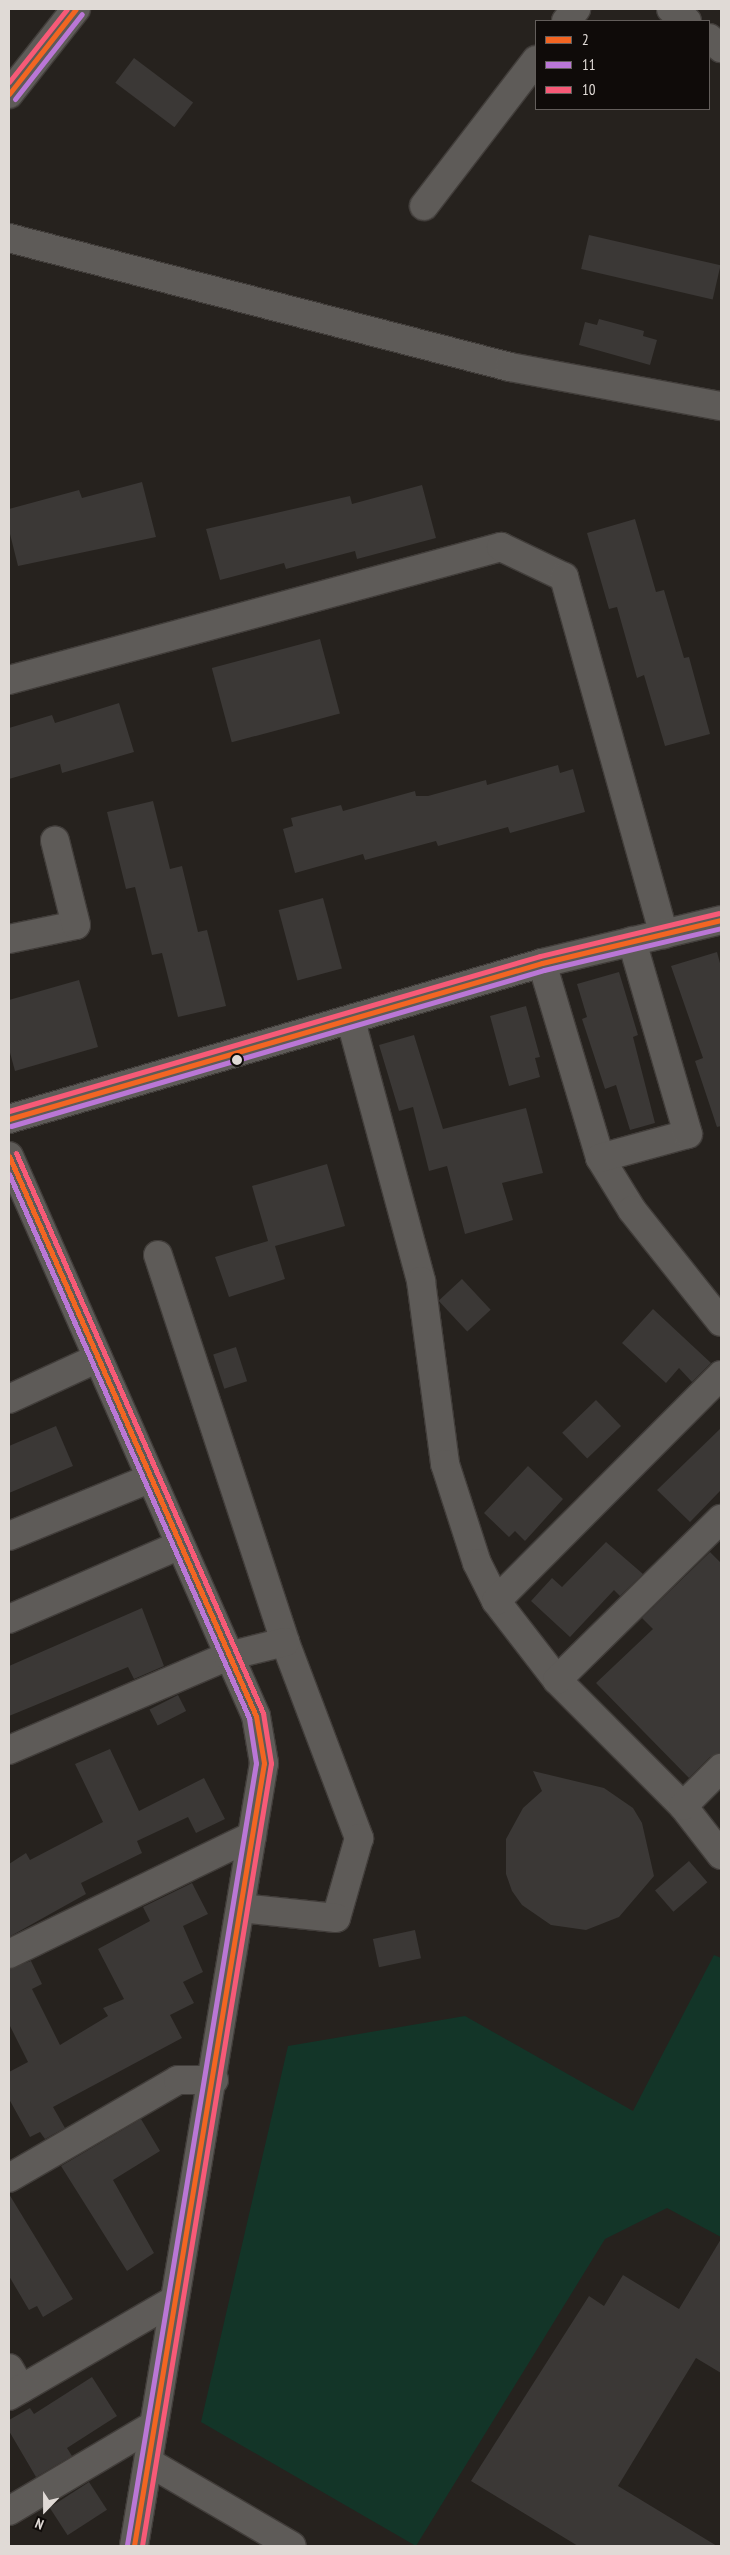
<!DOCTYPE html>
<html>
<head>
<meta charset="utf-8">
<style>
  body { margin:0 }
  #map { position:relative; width:730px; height:2555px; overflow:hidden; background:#26221e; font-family:"PT Sans Narrow",sans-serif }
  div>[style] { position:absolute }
  .green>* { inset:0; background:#133528 }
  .building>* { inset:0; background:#3b3836; transform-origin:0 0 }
  .roads { filter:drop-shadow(1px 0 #413d3a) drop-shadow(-1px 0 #413d3a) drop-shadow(0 1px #413d3a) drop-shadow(0 -1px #413d3a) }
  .minor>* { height:28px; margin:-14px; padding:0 14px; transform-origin:14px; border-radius:14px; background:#5e5b58 }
  .bus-1>* { height:5px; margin:-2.5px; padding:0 2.5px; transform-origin:2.5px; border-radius:2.5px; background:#f26522 }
  .bus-2>* { height:5px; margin:-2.5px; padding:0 2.5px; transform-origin:2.5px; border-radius:2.5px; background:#ba77d6 }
  .bus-3>* { height:5px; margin:-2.5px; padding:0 2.5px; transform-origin:2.5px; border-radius:2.5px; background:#f75a77 }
  .dots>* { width:14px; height:14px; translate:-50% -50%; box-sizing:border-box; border:2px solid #0f0b09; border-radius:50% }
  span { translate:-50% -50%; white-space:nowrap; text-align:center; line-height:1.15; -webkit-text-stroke:4px #0f0b09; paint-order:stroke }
  .frame { position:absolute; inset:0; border:10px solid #e0dad6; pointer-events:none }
  .legend { position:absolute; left:535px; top:20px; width:175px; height:90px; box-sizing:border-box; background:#0f0b09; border:1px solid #635e5b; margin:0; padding:6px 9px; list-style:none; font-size:15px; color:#e0dad6 }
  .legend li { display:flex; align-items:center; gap:10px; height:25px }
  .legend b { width:25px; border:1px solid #635e5b }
  .north { position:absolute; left:20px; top:2485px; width:50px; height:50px; -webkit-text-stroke:4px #0f0b09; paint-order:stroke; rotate:202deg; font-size:14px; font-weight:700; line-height:20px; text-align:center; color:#e0dad6 }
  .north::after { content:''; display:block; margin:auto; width:18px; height:22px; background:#e0dad6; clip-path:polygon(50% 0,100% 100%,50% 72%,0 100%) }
</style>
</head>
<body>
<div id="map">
  <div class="green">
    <div style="clip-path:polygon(714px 1955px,721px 1958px,721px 2237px,667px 2208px,605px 2239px,416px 2546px,201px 2422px,288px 2046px,465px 2016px,633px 2111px)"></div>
  </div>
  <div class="building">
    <div style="left:134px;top:58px;width:74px;height:31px;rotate:37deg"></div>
    <div style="left:589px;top:235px;width:135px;height:35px;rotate:13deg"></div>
    <div style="clip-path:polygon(599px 319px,644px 331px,643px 336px,657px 340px,650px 365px,579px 345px,585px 322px,597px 325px)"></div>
    <div style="clip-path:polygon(142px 482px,156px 537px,18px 566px,9px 530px,9px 509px,79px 490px,82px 498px)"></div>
    <div style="clip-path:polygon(422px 485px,436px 538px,357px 559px,355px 551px,286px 569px,284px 563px,220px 580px,206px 529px,350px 496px,352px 504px)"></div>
    <div style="clip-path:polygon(635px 519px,656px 592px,664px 590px,684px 658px,689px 657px,710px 734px,665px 746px,644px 675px,637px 678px,617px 607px,609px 609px,587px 533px)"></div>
    <div style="left:320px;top:639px;width:77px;height:112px;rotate:75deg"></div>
    <div style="clip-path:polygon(119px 703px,134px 752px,62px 773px,60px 764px,9px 779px,9px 728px,52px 715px,55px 723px)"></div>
    <div style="clip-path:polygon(558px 765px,560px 773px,573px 769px,585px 812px,510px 833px,508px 827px,438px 846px,436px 841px,365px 860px,363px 854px,295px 873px,283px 829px,293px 826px,291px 818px,341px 805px,343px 811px,415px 791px,416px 796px,428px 796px,486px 780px,487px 785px)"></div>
    <div style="clip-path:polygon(153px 801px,170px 869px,182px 866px,198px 932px,207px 930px,226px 1006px,178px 1017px,162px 953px,152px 955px,135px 887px,126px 889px,107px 812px)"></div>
    <div style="left:323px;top:898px;width:73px;height:46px;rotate:75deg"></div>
    <div style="clip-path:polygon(717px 952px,721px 967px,721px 1126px,717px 1127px,695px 1061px,703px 1058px,671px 966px)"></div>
    <div style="clip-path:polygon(619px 972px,638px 1035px,633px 1037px,655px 1123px,630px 1130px,616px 1085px,605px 1089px,582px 1019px,587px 1017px,577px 984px)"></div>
    <div style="clip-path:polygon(79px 980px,98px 1047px,15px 1071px,9px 1049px,9px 1000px)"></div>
    <div style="clip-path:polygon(526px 1006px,540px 1057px,535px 1058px,540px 1077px,509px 1086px,490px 1016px)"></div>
    <div style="clip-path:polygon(414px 1035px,443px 1129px,526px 1108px,543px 1173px,502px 1183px,513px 1220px,465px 1234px,447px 1166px,429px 1171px,413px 1107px,399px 1111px,379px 1045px)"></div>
    <div style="clip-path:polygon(327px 1164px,345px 1226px,275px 1246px,285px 1279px,229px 1297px,215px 1257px,268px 1241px,252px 1186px)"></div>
    <div style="left:462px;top:1279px;width:42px;height:32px;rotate:47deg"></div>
    <div style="clip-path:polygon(653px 1309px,711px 1363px,692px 1382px,679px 1368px,666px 1383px,622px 1343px)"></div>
    <div style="left:236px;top:1347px;width:36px;height:24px;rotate:72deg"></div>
    <div style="left:596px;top:1400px;width:36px;height:47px;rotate:46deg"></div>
    <div style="clip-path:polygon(56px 1426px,73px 1466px,9px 1493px,9px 1446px)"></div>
    <div style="clip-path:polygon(721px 1428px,721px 1490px,690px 1522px,657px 1490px)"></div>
    <div style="clip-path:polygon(528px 1466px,563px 1499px,525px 1541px,515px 1531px,509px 1537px,484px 1513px)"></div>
    <div style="clip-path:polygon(606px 1542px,643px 1574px,620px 1596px,614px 1590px,570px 1637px,531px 1601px,552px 1578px,562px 1587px)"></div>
    <div style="clip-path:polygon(710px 1552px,721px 1563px,721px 1753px,710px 1757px,689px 1778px,596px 1683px,653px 1629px,642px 1618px)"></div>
    <div style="clip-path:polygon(142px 1608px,164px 1666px,134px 1679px,128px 1667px,9px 1716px,9px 1666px)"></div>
    <div style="left:178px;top:1695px;width:18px;height:32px;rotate:63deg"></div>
    <div style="clip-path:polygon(110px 1749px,139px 1811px,204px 1778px,225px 1819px,196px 1833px,188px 1817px,137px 1841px,142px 1853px,81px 1883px,86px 1894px,9px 1937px,9px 1864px,26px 1853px,30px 1860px,103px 1822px,75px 1764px)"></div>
    <div style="clip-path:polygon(533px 1771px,604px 1788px,633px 1808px,642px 1823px,654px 1876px,619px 1917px,586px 1930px,551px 1925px,522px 1905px,512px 1891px,506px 1874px,506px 1839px,523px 1808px,542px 1791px)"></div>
    <div style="left:689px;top:1861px;width:28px;height:45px;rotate:49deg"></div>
    <div style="clip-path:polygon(192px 1883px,208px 1914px,183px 1926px,203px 1972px,183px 1982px,194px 2003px,170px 2015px,182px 2038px,53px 2107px,65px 2128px,45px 2139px,40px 2132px,30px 2137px,9px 2099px,9px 2072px,28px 2062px,9px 2024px,9px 1969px,31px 1961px,42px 1984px,32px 1989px,60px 2045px,108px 2016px,103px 2008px,124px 1999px,98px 1949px,150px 1921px,143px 1907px)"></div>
    <div style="left:415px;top:1930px;width:29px;height:43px;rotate:78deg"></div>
    <div style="clip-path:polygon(141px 2119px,160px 2151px,113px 2180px,154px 2253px,127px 2271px,61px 2166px)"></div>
    <div style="clip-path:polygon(9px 2194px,73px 2299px,43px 2317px,37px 2306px,29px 2310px,9px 2276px)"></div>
    <div style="clip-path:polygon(721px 2239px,721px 2373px,696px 2358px,618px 2486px,717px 2546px,578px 2546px,471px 2481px,589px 2296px,604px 2306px,623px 2275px,679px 2309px)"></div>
    <div style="clip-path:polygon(92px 2377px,117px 2416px,67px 2448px,72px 2456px,36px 2477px,9px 2431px,9px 2420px,30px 2408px,34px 2414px)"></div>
    <div style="left:89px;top:2482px;width:33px;height:47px;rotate:57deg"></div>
  </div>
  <div class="roads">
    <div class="minor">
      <div style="left:671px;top:9px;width:20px;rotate:37deg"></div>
      <div style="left:566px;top:21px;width:16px;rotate:-50deg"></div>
      <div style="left:709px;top:38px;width:16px;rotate:40deg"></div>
      <div style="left:9px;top:94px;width:108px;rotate:-51.8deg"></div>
      <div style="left:424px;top:206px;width:184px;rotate:-52.5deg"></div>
      <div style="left:9px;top:238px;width:517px;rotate:14.44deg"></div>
      <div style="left:510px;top:367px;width:215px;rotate:10.5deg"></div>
      <div style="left:9px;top:680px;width:510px;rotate:-15.13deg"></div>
      <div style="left:501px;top:547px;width:70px;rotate:25.5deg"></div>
      <div style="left:564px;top:577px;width:371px;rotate:74.4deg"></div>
      <div style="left:9px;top:939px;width:68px;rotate:-11.8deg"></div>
      <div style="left:76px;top:925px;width:87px;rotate:-104deg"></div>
      <div style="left:542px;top:963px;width:203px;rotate:73.4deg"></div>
      <div style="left:600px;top:1158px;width:61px;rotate:58.4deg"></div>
      <div style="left:632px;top:1210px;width:143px;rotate:51.5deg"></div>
      <div style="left:351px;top:1021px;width:269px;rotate:74.9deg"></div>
      <div style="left:421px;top:1281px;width:185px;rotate:82.5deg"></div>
      <div style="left:445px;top:1464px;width:104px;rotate:72.1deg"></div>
      <div style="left:477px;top:1563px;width:42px;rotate:63.4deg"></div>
      <div style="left:496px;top:1601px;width:100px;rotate:52.3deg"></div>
      <div style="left:557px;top:1680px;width:178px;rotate:45deg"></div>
      <div style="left:683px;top:1806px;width:62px;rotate:52.2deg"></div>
      <div style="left:9px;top:1119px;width:555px;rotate:-16.31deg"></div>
      <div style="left:542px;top:963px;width:184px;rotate:-13.5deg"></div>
      <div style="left:9px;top:1156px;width:612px;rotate:66.2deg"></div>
      <div style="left:256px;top:1716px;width:48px;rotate:80.3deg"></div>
      <div style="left:264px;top:1763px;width:794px;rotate:99.43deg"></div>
      <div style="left:600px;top:1158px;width:91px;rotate:-15.3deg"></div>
      <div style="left:688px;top:1134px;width:201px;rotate:-106.2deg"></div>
      <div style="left:158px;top:1255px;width:407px;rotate:71.8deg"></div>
      <div style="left:285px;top:1642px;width:210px;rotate:69.3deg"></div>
      <div style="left:359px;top:1838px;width:83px;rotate:106deg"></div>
      <div style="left:336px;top:1918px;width:96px;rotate:-174deg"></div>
      <div style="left:9px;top:1399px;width:98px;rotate:-24.7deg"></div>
      <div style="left:9px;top:1536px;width:153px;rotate:-22.2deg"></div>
      <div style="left:496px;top:1601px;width:319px;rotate:-45.1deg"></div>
      <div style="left:9px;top:1619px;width:186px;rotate:-23.4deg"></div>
      <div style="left:557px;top:1680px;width:230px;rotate:-44.5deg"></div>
      <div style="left:9px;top:1750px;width:238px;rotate:-23.2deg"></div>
      <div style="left:228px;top:1656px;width:59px;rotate:-13.8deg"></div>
      <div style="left:683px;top:1806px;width:54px;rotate:-45deg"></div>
      <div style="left:9px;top:1954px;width:270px;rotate:-25.9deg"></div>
      <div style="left:9px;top:2178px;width:195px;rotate:-30.1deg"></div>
      <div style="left:178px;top:2080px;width:36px"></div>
      <div style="left:9px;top:2368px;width:24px;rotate:60deg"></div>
      <div style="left:9px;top:2396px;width:190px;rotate:-30.1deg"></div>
      <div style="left:150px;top:2463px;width:164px;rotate:30.3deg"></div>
      <div style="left:9px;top:2511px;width:169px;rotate:-30.7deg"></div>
    </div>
  </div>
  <div class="bus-1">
    <div style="left:9px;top:94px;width:108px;rotate:-51.8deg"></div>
    <div style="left:9px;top:1119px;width:555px;rotate:-16.31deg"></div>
    <div style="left:542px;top:963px;width:184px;rotate:-13.5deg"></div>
    <div style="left:9px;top:1156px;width:612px;rotate:66.2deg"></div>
    <div style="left:256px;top:1716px;width:48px;rotate:80.3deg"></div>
    <div style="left:264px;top:1763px;width:794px;rotate:99.43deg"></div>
  </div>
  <div class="bus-2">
    <div style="left:15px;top:99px;width:108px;rotate:-51.8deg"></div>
    <div style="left:11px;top:1126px;width:555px;rotate:-16.31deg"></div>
    <div style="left:544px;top:970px;width:182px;rotate:-13.3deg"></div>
    <div style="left:9px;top:1174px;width:595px;rotate:66.19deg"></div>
    <div style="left:249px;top:1718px;width:46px;rotate:81.2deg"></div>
    <div style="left:256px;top:1763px;width:793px;rotate:99.37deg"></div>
  </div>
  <div class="bus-3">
    <div style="left:9px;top:82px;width:93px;rotate:-51.5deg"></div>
    <div style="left:9px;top:1111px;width:553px;rotate:-16.27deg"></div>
    <div style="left:540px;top:956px;width:184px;rotate:-13.5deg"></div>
    <div style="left:16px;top:1153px;width:612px;rotate:66.2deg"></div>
    <div style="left:263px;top:1713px;width:51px;rotate:80.9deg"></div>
    <div style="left:271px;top:1763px;width:794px;rotate:99.36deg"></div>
  </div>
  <div class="dots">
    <div style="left:237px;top:1060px;background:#e0dad6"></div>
  </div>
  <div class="frame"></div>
  <ul class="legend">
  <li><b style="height:6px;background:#f26522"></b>2</li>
  <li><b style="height:6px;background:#ba77d6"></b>11</li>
  <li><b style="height:6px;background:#f75a77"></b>10</li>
  </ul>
  <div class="north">N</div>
</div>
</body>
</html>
